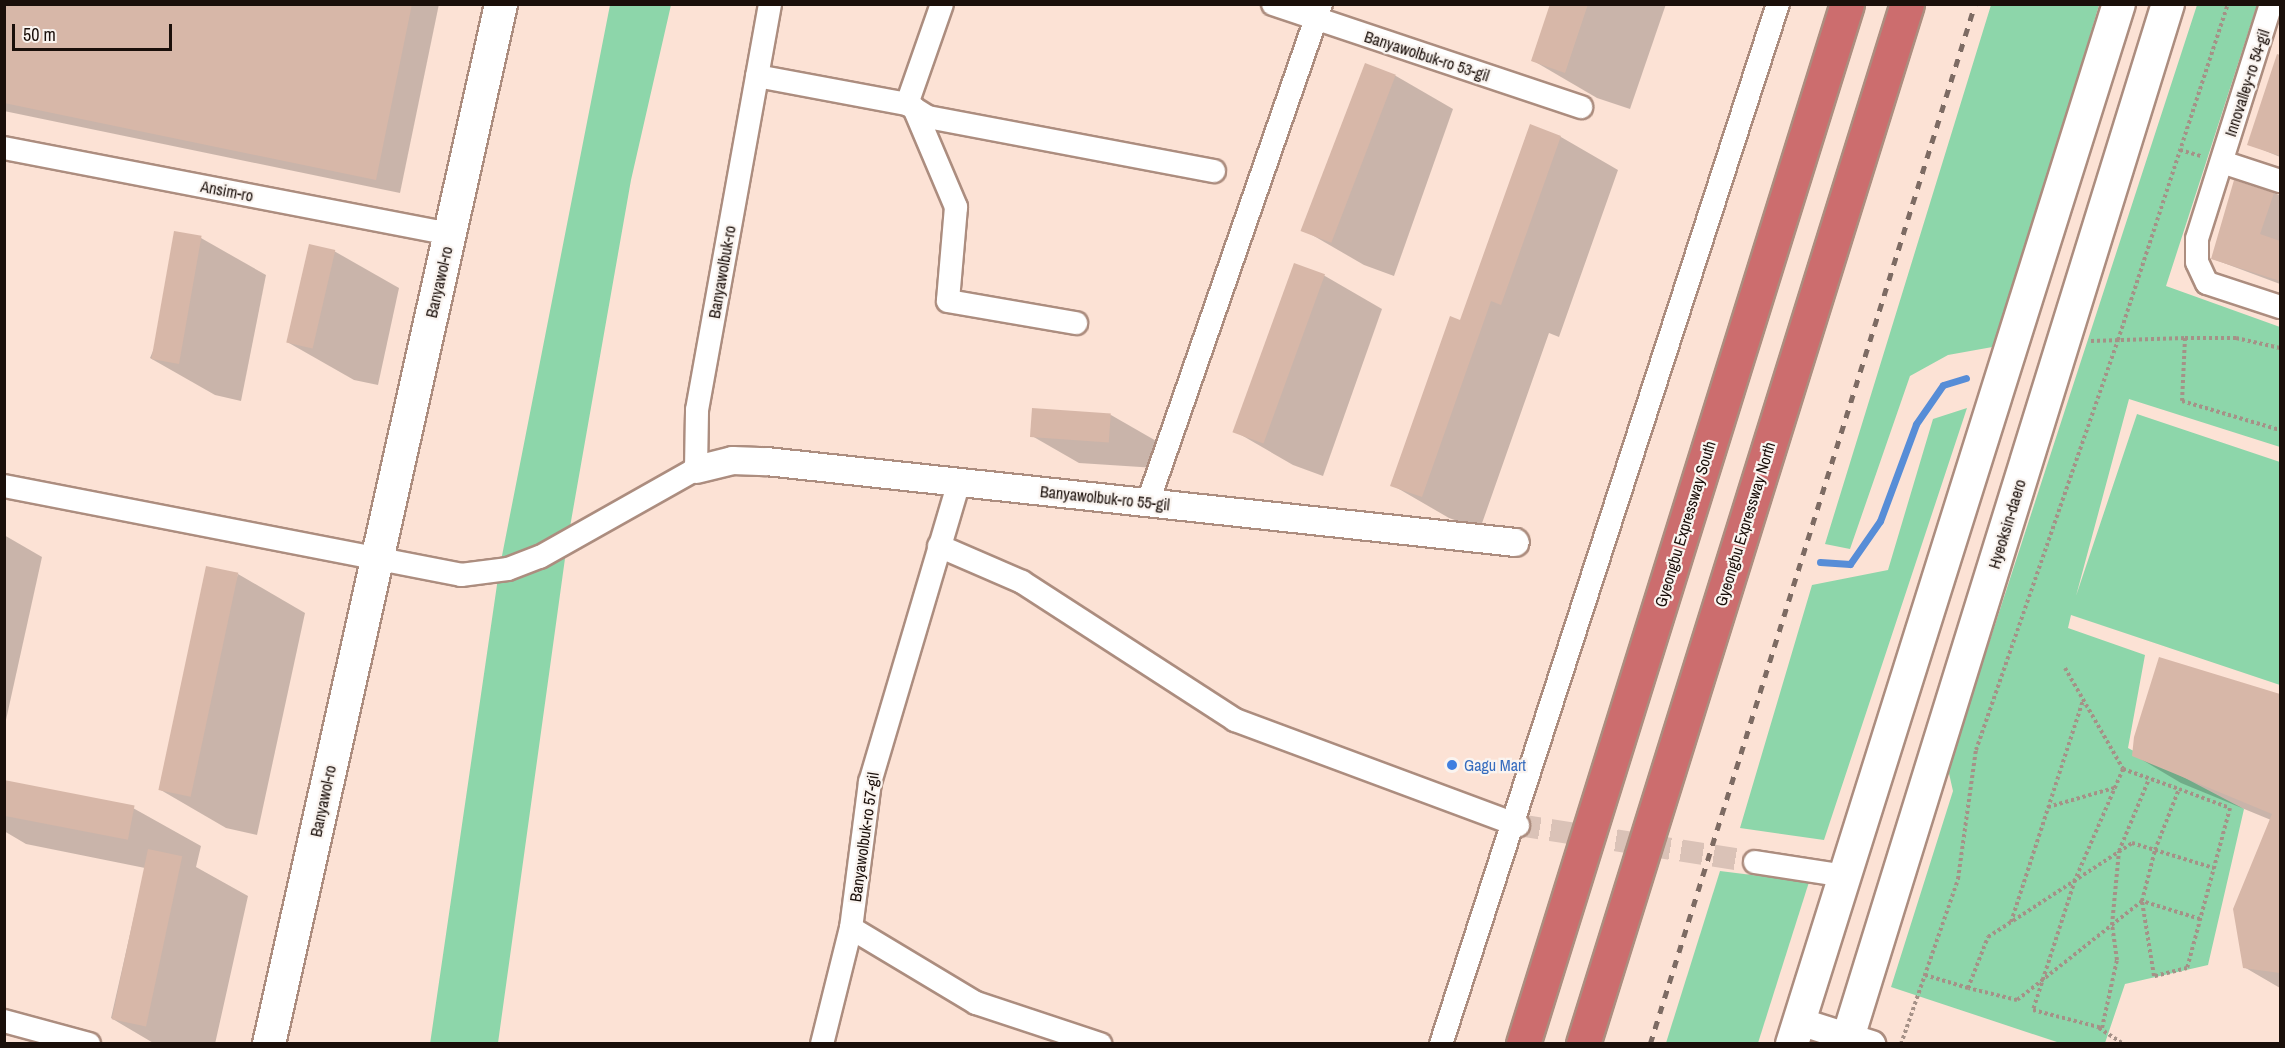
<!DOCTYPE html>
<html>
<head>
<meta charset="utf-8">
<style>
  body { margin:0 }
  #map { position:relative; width:2285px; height:1048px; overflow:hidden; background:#fce2d5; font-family:"Archivo Narrow",sans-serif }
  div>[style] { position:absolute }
  .green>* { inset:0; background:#8dd6aa }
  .shadow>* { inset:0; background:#0003 }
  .stream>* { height:7px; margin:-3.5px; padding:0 3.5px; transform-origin:3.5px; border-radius:3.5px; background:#578dd7 }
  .building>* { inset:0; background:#d7b7a8; transform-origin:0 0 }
  .minor-tunnel>* { height:22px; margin-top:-11px; transform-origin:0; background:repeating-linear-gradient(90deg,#dac2b7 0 22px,transparent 0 33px) }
  .path>* { height:4px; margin-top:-2px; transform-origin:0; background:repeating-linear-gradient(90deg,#a59187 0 3px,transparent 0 6px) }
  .roads { filter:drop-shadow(2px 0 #ac8d7f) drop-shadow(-2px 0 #ac8d7f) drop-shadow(0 2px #ac8d7f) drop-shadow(0 -2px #ac8d7f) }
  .minor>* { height:22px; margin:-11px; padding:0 11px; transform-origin:11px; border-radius:11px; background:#fff }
  .tertiary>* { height:27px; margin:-13.5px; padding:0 13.5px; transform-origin:13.5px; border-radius:13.5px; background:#fff }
  .secondary>* { height:32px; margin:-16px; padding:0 16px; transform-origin:16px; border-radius:16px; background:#fff }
  .motorway>* { height:33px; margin:-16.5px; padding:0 16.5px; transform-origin:16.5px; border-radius:16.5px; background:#cc6d6e }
  .rail>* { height:4.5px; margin-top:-2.25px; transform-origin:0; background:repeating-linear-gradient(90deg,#7d6b63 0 8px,transparent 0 16px) }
  .dots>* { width:16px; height:16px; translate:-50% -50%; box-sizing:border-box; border:3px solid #faf4f0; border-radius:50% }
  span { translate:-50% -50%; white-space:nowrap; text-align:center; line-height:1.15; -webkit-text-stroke:4.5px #faf4f0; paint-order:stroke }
  .street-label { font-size:16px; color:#1a0f0a }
  .shop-label { font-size:16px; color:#366cbe }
  .left { translate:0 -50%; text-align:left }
  .frame { position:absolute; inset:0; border:6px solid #1a0f0a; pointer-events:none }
  .scale { position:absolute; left:12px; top:24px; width:160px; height:27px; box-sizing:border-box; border:3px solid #1a0f0a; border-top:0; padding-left:8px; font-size:18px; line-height:21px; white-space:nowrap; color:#1a0f0a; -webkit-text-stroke:4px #faf4f0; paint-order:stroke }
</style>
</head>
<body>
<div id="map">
  <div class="green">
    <div style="clip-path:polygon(610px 5px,671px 5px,631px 180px,567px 544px,498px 1043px,430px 1044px,499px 571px)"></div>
    <div style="clip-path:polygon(1991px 5px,2099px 5px,1998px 346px,1948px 355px,1910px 376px,1850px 549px,1825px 544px)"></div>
    <div style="clip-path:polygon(2197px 5px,2257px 5px,2166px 286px,2280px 327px,2280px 447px,2129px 399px,2076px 596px,2137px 414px,2280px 462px,2280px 685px,2071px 615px,2068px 628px,2145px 655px,2128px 748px,2244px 809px,2208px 965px,2125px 984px,2105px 1043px,2060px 1043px,1891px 987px,1953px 791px,1948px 769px)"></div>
    <div style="clip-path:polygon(1967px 408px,1824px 840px,1740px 828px,1812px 585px,1888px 570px,1933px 419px)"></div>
    <div style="clip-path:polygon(1720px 871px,1809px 882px,1758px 1043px,1666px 1043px)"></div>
  </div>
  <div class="shadow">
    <div style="clip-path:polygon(4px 4px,439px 4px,400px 193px,4px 111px)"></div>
    <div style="clip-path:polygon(1551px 4px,1666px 4px,1630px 109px,1597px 98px,1532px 60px)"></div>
    <div style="clip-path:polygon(2280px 53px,2280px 157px,2249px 144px)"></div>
    <div style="clip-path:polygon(1366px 65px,1396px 76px,1453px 109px,1394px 276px,1364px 265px,1307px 232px)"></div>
    <div style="clip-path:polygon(1530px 126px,1561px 137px,1618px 170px,1559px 337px,1549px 333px,1480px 529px,1449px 518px,1392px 485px,1461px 322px)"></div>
    <div style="clip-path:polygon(2235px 182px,2280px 195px,2280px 284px,2213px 259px)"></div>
    <div style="clip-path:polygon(201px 238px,266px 275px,241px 401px,215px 395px,150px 358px)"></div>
    <div style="clip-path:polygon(334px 251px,399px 288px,378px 385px,354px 380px,289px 343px)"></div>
    <div style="clip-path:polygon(1295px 265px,1325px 276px,1382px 309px,1323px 476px,1293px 465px,1236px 432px)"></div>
    <div style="clip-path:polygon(1111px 415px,1158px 442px,1156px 468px,1079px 463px,1032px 436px)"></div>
    <div style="clip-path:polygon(4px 535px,42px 557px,4px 729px)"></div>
    <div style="clip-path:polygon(238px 574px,305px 613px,257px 835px,226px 828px,159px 789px)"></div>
    <div style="clip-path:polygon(2160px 659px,2280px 696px,2280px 988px,2244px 967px,2271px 820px,2181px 783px,2134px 755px)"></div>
    <div style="clip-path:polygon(4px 781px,133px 808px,201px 846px,196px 867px,248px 896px,215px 1044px,155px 1044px,111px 1018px,145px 868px,26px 844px,4px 831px)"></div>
  </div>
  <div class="stream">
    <div style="left:1820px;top:562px;width:30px;rotate:4deg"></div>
    <div style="left:1850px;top:564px;width:52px;rotate:-55.1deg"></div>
    <div style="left:1880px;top:521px;width:103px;rotate:-69.6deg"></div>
    <div style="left:1916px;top:424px;width:47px;rotate:-55.3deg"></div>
    <div style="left:1943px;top:385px;width:24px;rotate:-17deg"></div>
  </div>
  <div class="building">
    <div style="clip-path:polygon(4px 4px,412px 4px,376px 180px,4px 103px)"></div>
    <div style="clip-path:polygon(1550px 4px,1588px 4px,1565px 73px,1531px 61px)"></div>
    <div style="clip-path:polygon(2277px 54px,2280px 55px,2280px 156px,2247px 145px)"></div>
    <div style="left:1365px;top:63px;width:33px;height:180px;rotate:21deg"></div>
    <div style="clip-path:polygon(1530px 124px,1561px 136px,1501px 305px,1491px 301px,1422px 497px,1390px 486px,1450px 316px,1460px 320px)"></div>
    <div style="clip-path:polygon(2234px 180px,2274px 193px,2260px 234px,2280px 241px,2280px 281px,2211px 259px)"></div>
    <div style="left:174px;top:231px;width:28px;height:130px;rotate:10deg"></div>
    <div style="left:309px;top:244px;width:27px;height:101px;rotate:13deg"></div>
    <div style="left:1294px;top:263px;width:33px;height:180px;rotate:20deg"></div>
    <div style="left:1032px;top:408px;width:79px;height:29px;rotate:4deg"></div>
    <div style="left:206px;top:566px;width:33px;height:229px;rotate:12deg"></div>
    <div style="clip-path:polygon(2159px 657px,2280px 694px,2280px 973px,2243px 968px,2233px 909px,2272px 814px,2132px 756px,2134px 737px)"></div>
    <div style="left:4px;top:780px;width:133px;height:35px;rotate:11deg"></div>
    <div style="left:148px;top:849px;width:35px;height:174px;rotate:12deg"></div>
  </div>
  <div class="minor-tunnel">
    <div style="left:1518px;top:825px;width:240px;rotate:8.9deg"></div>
  </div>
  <div class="path">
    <div style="left:2180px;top:150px;width:22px;rotate:16deg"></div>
    <div style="left:2185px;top:338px;width:51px"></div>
    <div style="left:2236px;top:338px;width:45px;rotate:12.8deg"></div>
    <div style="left:2091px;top:341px;width:94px;rotate:-1.8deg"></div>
    <div style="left:2185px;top:338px;width:63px;rotate:92.7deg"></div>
    <div style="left:2182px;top:401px;width:102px;rotate:16.5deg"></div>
    <div style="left:2065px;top:668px;width:116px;rotate:60.1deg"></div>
    <div style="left:2123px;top:769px;width:59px;rotate:19.7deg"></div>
    <div style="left:2179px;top:789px;width:54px;rotate:20.4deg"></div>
    <div style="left:2230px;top:808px;width:166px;rotate:105deg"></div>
    <div style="left:2187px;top:968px;width:34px;rotate:166deg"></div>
    <div style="left:2154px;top:976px;width:76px;rotate:-99.1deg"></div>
    <div style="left:2142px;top:901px;width:53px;rotate:-75.7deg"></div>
    <div style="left:2155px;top:850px;width:66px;rotate:-68.5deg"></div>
    <div style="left:2123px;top:769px;width:121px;rotate:113.4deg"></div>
    <div style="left:2075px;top:880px;width:137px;rotate:107.9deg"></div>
    <div style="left:2033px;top:1010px;width:71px;rotate:14.6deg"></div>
    <div style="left:2102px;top:1028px;width:70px;rotate:-77.6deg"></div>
    <div style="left:2117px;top:960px;width:35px;rotate:-98deg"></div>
    <div style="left:2112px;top:925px;width:74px;rotate:-84.6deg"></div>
    <div style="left:2119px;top:851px;width:78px;rotate:-67.4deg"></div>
    <div style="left:2048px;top:807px;width:69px;rotate:-16.1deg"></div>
    <div style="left:2200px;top:919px;width:61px;rotate:-162.8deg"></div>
    <div style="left:2142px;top:901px;width:159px;rotate:141.6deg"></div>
    <div style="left:2017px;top:1000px;width:50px;rotate:-166.2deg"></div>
    <div style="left:1968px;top:988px;width:55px;rotate:-68.6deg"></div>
    <div style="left:1988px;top:937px;width:172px;rotate:-33.1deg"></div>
    <div style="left:2132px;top:843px;width:86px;rotate:17deg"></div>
    <div style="left:2011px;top:922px;width:232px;rotate:-72deg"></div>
    <div style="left:1925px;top:975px;width:45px;rotate:16.8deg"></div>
    <div style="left:2099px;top:1028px;width:30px;rotate:33deg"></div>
    <div style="left:1901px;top:1044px;width:175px;rotate:-70.9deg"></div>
    <div style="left:1958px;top:879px;width:130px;rotate:-82.1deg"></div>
    <div style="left:1976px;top:750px;width:434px;rotate:-70.9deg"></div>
    <div style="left:2118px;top:340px;width:354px;rotate:-71.9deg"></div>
  </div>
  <div class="roads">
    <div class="minor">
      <div style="left:1273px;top:4px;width:325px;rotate:18.5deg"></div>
      <div style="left:2271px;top:4px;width:246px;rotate:107.5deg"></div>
      <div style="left:2197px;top:239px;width:23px;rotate:90deg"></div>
      <div style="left:2197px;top:262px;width:23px;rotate:65deg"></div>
      <div style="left:2207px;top:283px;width:77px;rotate:18.2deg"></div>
      <div style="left:757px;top:76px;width:153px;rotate:10.6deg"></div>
      <div style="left:907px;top:104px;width:25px;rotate:32deg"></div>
      <div style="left:928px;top:117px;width:291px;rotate:10.7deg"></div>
      <div style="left:907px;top:104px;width:106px;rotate:-70.7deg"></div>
      <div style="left:914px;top:108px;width:108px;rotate:67deg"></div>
      <div style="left:956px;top:207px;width:94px;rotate:94.9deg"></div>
      <div style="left:948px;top:301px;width:130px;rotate:9.8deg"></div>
      <div style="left:4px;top:148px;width:454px;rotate:10.9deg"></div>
      <div style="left:2222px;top:162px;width:61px;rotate:18.1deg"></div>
      <div style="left:959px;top:482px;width:313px;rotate:106.5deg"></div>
      <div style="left:870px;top:782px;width:147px;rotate:97.4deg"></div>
      <div style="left:851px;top:928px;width:146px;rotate:31deg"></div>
      <div style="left:976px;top:1003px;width:131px;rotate:18.3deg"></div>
      <div style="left:4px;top:486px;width:466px;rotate:11deg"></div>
      <div style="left:461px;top:575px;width:47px;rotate:-7.3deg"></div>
      <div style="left:508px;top:569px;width:34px;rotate:-21deg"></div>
      <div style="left:540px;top:557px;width:179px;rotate:-29.4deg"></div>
      <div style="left:696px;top:469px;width:59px;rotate:-89deg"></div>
      <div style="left:697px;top:410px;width:413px;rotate:-79.8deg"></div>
      <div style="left:1148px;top:502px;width:527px;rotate:-70.84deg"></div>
      <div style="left:939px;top:546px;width:90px;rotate:23.4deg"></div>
      <div style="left:1022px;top:582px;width:254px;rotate:32.9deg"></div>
      <div style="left:1235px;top:720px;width:302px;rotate:20.4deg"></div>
      <div style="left:1755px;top:862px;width:91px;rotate:8.8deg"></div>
      <div style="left:4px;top:1021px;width:88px;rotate:15.1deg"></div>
      <div style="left:822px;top:1044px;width:120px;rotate:-76deg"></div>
      <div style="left:1441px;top:1044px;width:1093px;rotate:-72.05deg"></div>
    </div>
    <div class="tertiary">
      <div style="left:696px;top:469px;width:37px;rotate:-14deg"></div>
      <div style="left:732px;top:460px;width:34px;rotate:2deg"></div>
      <div style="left:766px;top:461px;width:753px;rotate:6.17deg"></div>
      <div style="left:1799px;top:1021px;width:76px;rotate:17.7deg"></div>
    </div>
    <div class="secondary">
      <div style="left:269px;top:1044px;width:1066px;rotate:-77.42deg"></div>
      <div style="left:1792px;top:1044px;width:1090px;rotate:-72.55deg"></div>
      <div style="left:1846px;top:1044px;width:1089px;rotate:-72.8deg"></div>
    </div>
    <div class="motorway">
      <div style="left:1523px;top:1044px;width:1089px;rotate:-72.7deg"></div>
      <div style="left:1583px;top:1044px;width:1089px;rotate:-72.7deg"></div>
    </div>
  </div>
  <div class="rail">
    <div style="left:1650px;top:1044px;width:1090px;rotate:-72.65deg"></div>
  </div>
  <div class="dots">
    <div style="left:1452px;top:765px;background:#3f7fe0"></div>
  </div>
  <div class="street-label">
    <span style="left:1427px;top:56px;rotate:18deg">Banyawolbuk-ro 53-gil</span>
    <span style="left:2247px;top:83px;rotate:-72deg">Innovalley-ro 54-gil</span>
    <span style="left:227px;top:191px;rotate:11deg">Ansim-ro</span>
    <span style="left:722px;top:272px;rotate:-80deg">Banyawolbuk-ro</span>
    <span style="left:439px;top:282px;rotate:-77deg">Banyawol-ro</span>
    <span style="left:1105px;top:498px;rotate:6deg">Banyawolbuk-ro 55-gil</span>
    <span style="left:1685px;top:524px;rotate:-73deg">Gyeongbu Expressway South</span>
    <span style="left:1745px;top:524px;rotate:-73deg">Gyeongbu Expressway North</span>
    <span style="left:2007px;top:524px;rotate:-73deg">Hyeoksin-daero</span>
    <span style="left:323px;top:801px;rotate:-78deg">Banyawol-ro</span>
    <span style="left:864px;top:837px;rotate:-82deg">Banyawolbuk-ro 57-gil</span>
  </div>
  <div class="shop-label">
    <span class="left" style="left:1464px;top:765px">Gagu Mart</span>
  </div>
  <div class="frame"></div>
  <div class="scale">50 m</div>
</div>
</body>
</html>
